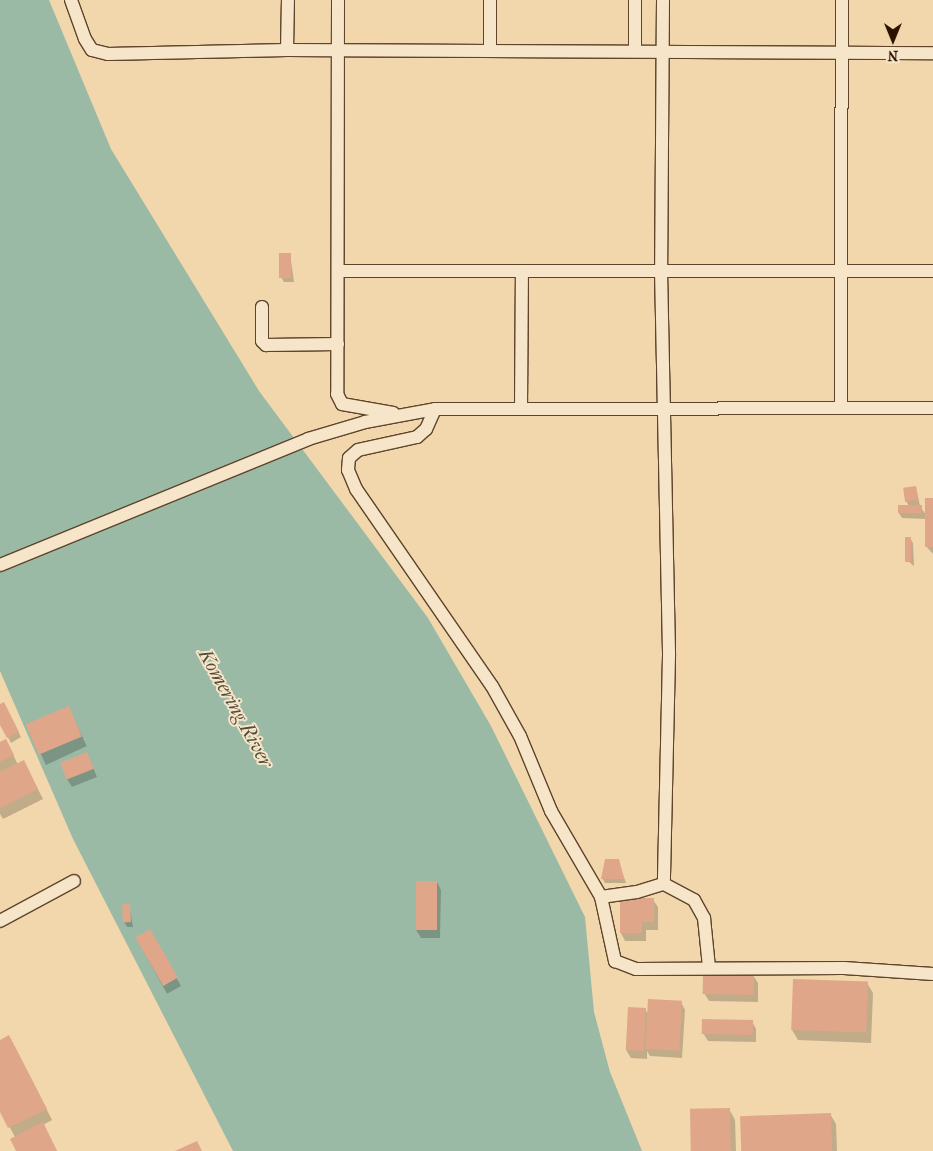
<!DOCTYPE html>
<html>
<head>
<meta charset="utf-8">
<style>
  body { margin:0 }
  #map { position:relative; width:933px; height:1151px; overflow:hidden; background:#f1d7ab; font-family:"IM FELL French Canon",serif }
  div>[style] { position:absolute }
  .water>* { inset:0; background:#9bbaa6 }
  .shadow>* { inset:0; background:#0003; transform-origin:0 0 }
  .building>* { inset:0; background:#e0a68a; transform-origin:0 0 }
  .roads { filter:drop-shadow(1px 0 #5d442b) drop-shadow(-1px 0 #5d442b) drop-shadow(0 1px #5d442b) drop-shadow(0 -1px #5d442b) }
  .minor>* { height:12px; margin:-6px; padding:0 6px; transform-origin:6px; border-radius:6px; background:#f6e5c8 }
  span { translate:-50% -50%; white-space:nowrap; text-align:center; line-height:1.15; -webkit-text-stroke:4px #f6e5c8; paint-order:stroke }
  .water-label { font-size:20px; color:#534d3a; font-style:italic }
  .north { position:absolute; left:868px; top:15px; width:50px; height:50px; -webkit-text-stroke:4px #f6e5c8; paint-order:stroke; rotate:180deg; font-size:14px; font-weight:700; line-height:20px; text-align:center; color:#2c1300 }
  .north::after { content:''; display:block; margin:auto; width:18px; height:22px; background:#2c1300; clip-path:polygon(50% 0,100% 100%,50% 72%,0 100%) }
</style>
</head>
<body>
<div id="map">
  <div class="water">
    <div style="clip-path:polygon(0 0,49px 0,111px 149px,259px 391px,428px 618px,491px 726px,585px 917px,594px 1012px,610px 1072px,642px 1151px,233px 1151px,73px 839px,0 671px)"></div>
  </div>
  <div class="shadow">
    <div style="clip-path:polygon(290px 254px,294px 282px,284px 282px,281px 277px)"></div>
    <div style="clip-path:polygon(916px 487px,920px 506px,926px 515px,933px 499px,933px 554px,926px 546px,926px 519px,902px 518px,899px 513px,899px 506px,909px 506px,906px 501px)"></div>
    <div style="clip-path:polygon(910px 538px,913px 543px,914px 566px,908px 561px)"></div>
    <div style="clip-path:polygon(0 705px,6px 708px,21px 737px,11px 743px,0 722px)"></div>
    <div style="left:69px;top:708px;width:42px;height:45px;rotate:65deg"></div>
    <div style="clip-path:polygon(0 743px,10px 748px,18px 765px,29px 772px,43px 799px,3px 819px,0 814px)"></div>
    <div style="clip-path:polygon(87px 753px,97px 777px,72px 787px,67px 779px)"></div>
    <div style="clip-path:polygon(618px 860px,626px 883px,605px 883px,602px 878px)"></div>
    <div style="clip-path:polygon(417px 882px,437px 882px,441px 890px,440px 938px,421px 938px,416px 930px)"></div>
    <div style="clip-path:polygon(621px 900px,653px 900px,658px 907px,658px 930px,646px 930px,646px 941px,625px 941px,621px 933px)"></div>
    <div style="clip-path:polygon(129px 905px,133px 927px,127px 927px,124px 922px)"></div>
    <div style="left:150px;top:930px;width:64px;height:16px;rotate:61deg"></div>
    <div style="clip-path:polygon(753px 975px,758px 983px,758px 1002px,709px 1001px,704px 993px)"></div>
    <div style="clip-path:polygon(867px 983px,873px 993px,871px 1043px,798px 1040px,792px 1030px)"></div>
    <div style="clip-path:polygon(681px 1002px,685px 1010px,682px 1058px,650px 1056px,647px 1051px,647px 1059px,631px 1058px,626px 1050px,645px 1009px,648px 1014px)"></div>
    <div style="clip-path:polygon(752px 1021px,756px 1029px,756px 1042px,708px 1041px,703px 1033px)"></div>
    <div style="clip-path:polygon(0 1041px,15px 1047px,52px 1120px,43px 1125px,57px 1151px,17px 1151px,15px 1137px,0 1109px)"></div>
    <div style="clip-path:polygon(729px 1109px,735px 1120px,736px 1151px,692px 1151px)"></div>
    <div style="clip-path:polygon(830px 1114px,836px 1124px,837px 1151px,743px 1151px)"></div>
  </div>
  <div class="building">
    <div style="left:279px;top:253px;width:12px;height:25px"></div>
    <div style="left:916px;top:486px;width:14px;height:13px;rotate:82deg"></div>
    <div style="left:925px;top:498px;width:8px;height:49px"></div>
    <div style="left:898px;top:505px;width:24px;height:8px"></div>
    <div style="left:905px;top:537px;width:6px;height:25px"></div>
    <div style="clip-path:polygon(4px 702px,19px 732px,7px 738px,0 725px,0 704px)"></div>
    <div style="left:69px;top:706px;width:33px;height:47px;rotate:67deg"></div>
    <div style="clip-path:polygon(6px 739px,14px 755px,0 762px,0 742px)"></div>
    <div style="left:87px;top:752px;width:18px;height:29px;rotate:68deg"></div>
    <div style="clip-path:polygon(24px 760px,38px 789px,0 808px,0 772px)"></div>
    <div style="clip-path:polygon(605px 859px,619px 859px,624px 879px,601px 879px)"></div>
    <div style="left:416px;top:881px;width:21px;height:49px"></div>
    <div style="clip-path:polygon(620px 898px,654px 898px,654px 922px,642px 922px,642px 933px,620px 933px)"></div>
    <div style="left:130px;top:904px;width:18px;height:8px;rotate:87deg"></div>
    <div style="left:150px;top:929px;width:56px;height:17px;rotate:60deg"></div>
    <div style="left:703px;top:973px;width:51px;height:21px;rotate:1deg"></div>
    <div style="left:793px;top:979px;width:75px;height:51px;rotate:2deg"></div>
    <div style="left:648px;top:999px;width:34px;height:50px;rotate:3deg"></div>
    <div style="left:628px;top:1007px;width:18px;height:43px;rotate:3deg"></div>
    <div style="left:702px;top:1019px;width:51px;height:15px;rotate:1deg"></div>
    <div style="clip-path:polygon(9px 1035px,47px 1109px,8px 1128px,0 1112px,0 1040px)"></div>
    <div style="left:730px;top:1108px;width:43px;height:40px;rotate:89deg"></div>
    <div style="left:831px;top:1113px;width:38px;height:91px;rotate:88deg"></div>
    <div style="clip-path:polygon(43px 1122px,57px 1151px,16px 1151px,10px 1139px)"></div>
    <div style="clip-path:polygon(197px 1141px,202px 1151px,175px 1151px)"></div>
  </div>
  <div class="roads">
    <div class="minor">
      <div style="left:71px;top:0;width:41px;rotate:70.3deg"></div>
      <div style="left:85px;top:39px;width:13px;rotate:58deg"></div>
      <div style="left:92px;top:50px;width:16px;rotate:14deg"></div>
      <div style="left:108px;top:54px;width:179px;rotate:-1.3deg"></div>
      <div style="left:287px;top:50px;width:203px;rotate:0.3deg"></div>
      <div style="left:338px;top:0;width:394px;rotate:90.1deg"></div>
      <div style="left:337px;top:394px;width:11px;rotate:63deg"></div>
      <div style="left:342px;top:404px;width:52px;rotate:10deg"></div>
      <div style="left:490px;top:0;width:51px;rotate:90deg"></div>
      <div style="left:490px;top:51px;width:443px;rotate:0.3deg"></div>
      <div style="left:635px;top:0;width:51px;rotate:90deg"></div>
      <div style="left:663px;top:0;width:270px;rotate:90.4deg"></div>
      <div style="left:661px;top:270px;width:386px;rotate:88.8deg"></div>
      <div style="left:669px;top:656px;width:228px;rotate:91.3deg"></div>
      <div style="left:664px;top:884px;width:34px;rotate:28deg"></div>
      <div style="left:694px;top:900px;width:21px;rotate:61deg"></div>
      <div style="left:704px;top:918px;width:49px;rotate:84.2deg"></div>
      <div style="left:287px;top:50px;width:50px;rotate:-88.9deg"></div>
      <div style="left:338px;top:271px;width:595px"></div>
      <div style="left:262px;top:307px;width:34px;rotate:90deg"></div>
      <div style="left:262px;top:341px;width:6px;rotate:45deg"></div>
      <div style="left:266px;top:345px;width:72px;rotate:-0.8deg"></div>
      <div style="left:521px;top:408px;width:137px;rotate:-89.6deg"></div>
      <div style="left:841px;top:408px;width:408px;rotate:-89.9deg"></div>
      <div style="left:435px;top:409px;width:22px;rotate:114deg"></div>
      <div style="left:426px;top:429px;width:12px;rotate:138deg"></div>
      <div style="left:417px;top:437px;width:60px;rotate:167.6deg"></div>
      <div style="left:358px;top:450px;width:12px;rotate:138deg"></div>
      <div style="left:349px;top:458px;width:12px;rotate:95deg"></div>
      <div style="left:348px;top:470px;width:21px;rotate:67deg"></div>
      <div style="left:356px;top:489px;width:239px;rotate:55.4deg"></div>
      <div style="left:492px;top:686px;width:57px;rotate:60.8deg"></div>
      <div style="left:520px;top:736px;width:81px;rotate:67.5deg"></div>
      <div style="left:551px;top:811px;width:99px;rotate:59.8deg"></div>
      <div style="left:601px;top:897px;width:66px;rotate:77.7deg"></div>
      <div style="left:615px;top:961px;width:22px;rotate:21deg"></div>
      <div style="left:636px;top:969px;width:208px;rotate:-0.3deg"></div>
      <div style="left:844px;top:968px;width:89px;rotate:3.9deg"></div>
      <div style="left:0;top:565px;width:333px;rotate:-22.2deg"></div>
      <div style="left:308px;top:439px;width:59px;rotate:-16.6deg"></div>
      <div style="left:365px;top:422px;width:71px;rotate:-10.5deg"></div>
      <div style="left:435px;top:409px;width:498px;rotate:-0.1deg"></div>
      <div style="left:601px;top:897px;width:36px;rotate:-8deg"></div>
      <div style="left:637px;top:892px;width:28px;rotate:-17deg"></div>
      <div style="left:0;top:921px;width:84px;rotate:-28.4deg"></div>
    </div>
  </div>
  <div class="water-label">
    <span style="left:236px;top:708px;rotate:61deg">Komering River</span>
  </div>
  <div class="north">N</div>
</div>
</body>
</html>
